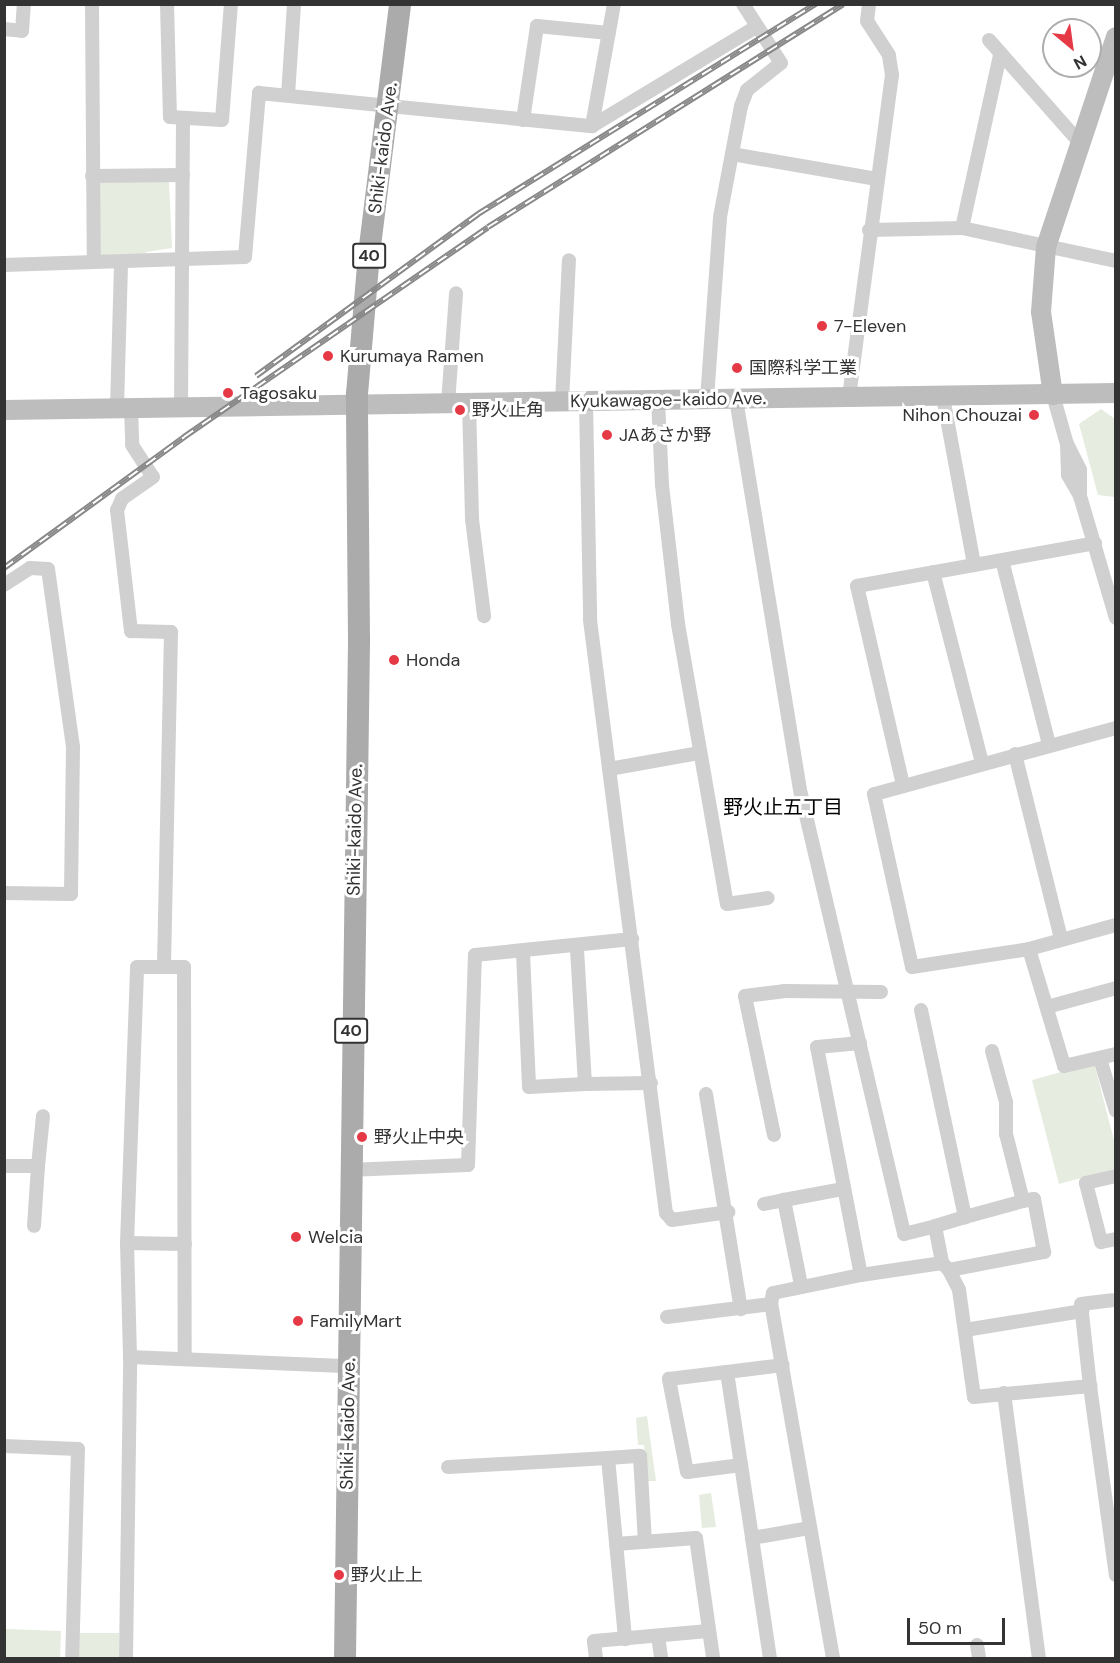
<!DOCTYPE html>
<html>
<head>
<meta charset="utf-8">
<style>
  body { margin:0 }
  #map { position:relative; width:1120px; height:1663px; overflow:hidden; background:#fff; font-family:"DM Sans","Noto Sans JP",sans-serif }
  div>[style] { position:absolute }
  .green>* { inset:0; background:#e6ecdf; transform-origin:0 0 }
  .street>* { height:14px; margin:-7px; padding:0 7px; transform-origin:7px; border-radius:7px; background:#d0d0d0 }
  .secondary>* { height:20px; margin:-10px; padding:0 10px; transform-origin:10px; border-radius:10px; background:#bdbdbd }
  .primary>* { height:22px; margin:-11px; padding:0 11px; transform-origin:11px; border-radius:11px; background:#ababab }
  .rail>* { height:6px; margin-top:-3px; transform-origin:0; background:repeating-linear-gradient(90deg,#fff 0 11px,#888 0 22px); box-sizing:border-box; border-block:2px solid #888 }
  .dots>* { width:16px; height:16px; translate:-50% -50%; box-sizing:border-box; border:3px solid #fff; border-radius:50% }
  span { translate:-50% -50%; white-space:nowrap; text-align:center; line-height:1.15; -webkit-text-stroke:6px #fff; paint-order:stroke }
  .shield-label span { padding:2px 4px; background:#fff; border:2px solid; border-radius:4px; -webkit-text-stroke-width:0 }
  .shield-label { font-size:16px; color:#333; font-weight:700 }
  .street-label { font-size:18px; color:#333 }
  .poi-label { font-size:18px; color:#333 }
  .left { translate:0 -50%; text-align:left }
  .right { translate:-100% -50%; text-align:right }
  .neighbourhood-label { font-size:20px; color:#000 }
  .frame { position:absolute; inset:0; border:6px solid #333; pointer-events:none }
  .north { position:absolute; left:1042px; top:18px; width:60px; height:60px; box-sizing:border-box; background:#fff; border:2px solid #adadad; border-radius:50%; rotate:151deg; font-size:16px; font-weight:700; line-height:24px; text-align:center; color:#333 }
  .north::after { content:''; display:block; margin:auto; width:21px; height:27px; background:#e63946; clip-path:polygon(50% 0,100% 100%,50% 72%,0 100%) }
  .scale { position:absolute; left:907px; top:1618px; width:98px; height:27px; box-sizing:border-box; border:3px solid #333; border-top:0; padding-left:8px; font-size:18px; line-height:21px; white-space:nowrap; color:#333; -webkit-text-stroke:4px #fff; paint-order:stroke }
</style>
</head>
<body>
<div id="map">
  <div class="green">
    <div style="clip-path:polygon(101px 178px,169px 182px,172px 248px,146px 252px,146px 255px,102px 257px,97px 251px,96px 183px)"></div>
    <div style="clip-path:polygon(1101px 409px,1115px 419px,1115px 497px,1098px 495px,1079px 424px)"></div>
    <div style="clip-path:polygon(1094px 1063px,1115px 1144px,1115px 1169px,1059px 1184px,1032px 1080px)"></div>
    <div style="clip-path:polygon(647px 1416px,656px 1481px,647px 1481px,644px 1445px,638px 1445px,636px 1418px)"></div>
    <div style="clip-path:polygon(711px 1493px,716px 1527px,702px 1528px,699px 1495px)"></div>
    <div style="left:5px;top:1629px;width:56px;height:29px;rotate:2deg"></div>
    <div style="left:77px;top:1633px;width:42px;height:25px"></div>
  </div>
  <div class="street">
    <div style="left:92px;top:4px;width:258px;rotate:89.6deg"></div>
    <div style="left:167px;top:4px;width:113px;rotate:88.5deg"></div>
    <div style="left:170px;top:117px;width:52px;rotate:3.3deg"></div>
    <div style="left:222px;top:120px;width:116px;rotate:-85.6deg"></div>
    <div style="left:4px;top:29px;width:18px;rotate:6deg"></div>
    <div style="left:22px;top:31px;width:27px;rotate:-86deg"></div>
    <div style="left:989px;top:40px;width:137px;rotate:48.5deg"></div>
    <div style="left:288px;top:95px;width:91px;rotate:-86.2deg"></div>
    <div style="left:523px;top:120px;width:95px;rotate:-81.5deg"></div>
    <div style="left:537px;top:26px;width:72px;rotate:5.6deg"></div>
    <div style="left:592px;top:126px;width:124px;rotate:-79.8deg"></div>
    <div style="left:732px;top:154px;width:147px;rotate:9.8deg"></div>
    <div style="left:92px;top:176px;width:91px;rotate:-0.6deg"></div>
    <div style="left:962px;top:228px;width:177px;rotate:-77.6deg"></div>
    <div style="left:869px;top:230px;width:93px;rotate:-1.2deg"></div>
    <div style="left:962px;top:228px;width:157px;rotate:12.1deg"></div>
    <div style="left:4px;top:265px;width:241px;rotate:-1.9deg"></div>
    <div style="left:245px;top:257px;width:165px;rotate:-85.1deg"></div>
    <div style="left:259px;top:93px;width:335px;rotate:5.7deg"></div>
    <div style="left:592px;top:126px;width:192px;rotate:-31.1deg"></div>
    <div style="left:1053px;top:395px;width:51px;rotate:74.1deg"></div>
    <div style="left:1067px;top:444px;width:29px;rotate:63deg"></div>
    <div style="left:1080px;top:470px;width:26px;rotate:90deg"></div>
    <div style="left:1080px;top:496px;width:127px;rotate:73.6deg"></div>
    <div style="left:849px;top:397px;width:325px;rotate:-82.4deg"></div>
    <div style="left:892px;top:75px;width:20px;rotate:-99deg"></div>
    <div style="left:889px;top:55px;width:40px;rotate:-122.9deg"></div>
    <div style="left:867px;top:21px;width:17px;rotate:-83deg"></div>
    <div style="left:943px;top:397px;width:171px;rotate:79.5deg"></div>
    <div style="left:707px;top:399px;width:182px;rotate:-85.9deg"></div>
    <div style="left:720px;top:217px;width:113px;rotate:-79.3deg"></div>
    <div style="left:741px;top:106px;width:17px;rotate:-69deg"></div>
    <div style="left:747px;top:90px;width:43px;rotate:-38.5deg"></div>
    <div style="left:781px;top:63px;width:70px;rotate:-122.8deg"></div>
    <div style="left:736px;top:399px;width:400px;rotate:80.7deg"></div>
    <div style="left:801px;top:794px;width:452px;rotate:76.8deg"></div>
    <div style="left:904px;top:1234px;width:32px;rotate:-14deg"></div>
    <div style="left:658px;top:400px;width:85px;rotate:87.3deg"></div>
    <div style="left:662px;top:485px;width:140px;rotate:83.4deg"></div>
    <div style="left:678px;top:624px;width:284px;rotate:80.1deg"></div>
    <div style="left:727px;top:904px;width:41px;rotate:-8.3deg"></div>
    <div style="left:562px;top:402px;width:142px;rotate:-87.2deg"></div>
    <div style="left:586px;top:402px;width:218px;rotate:88.9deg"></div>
    <div style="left:590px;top:620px;width:598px;rotate:82.7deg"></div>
    <div style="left:666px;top:1213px;width:9px;rotate:49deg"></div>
    <div style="left:672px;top:1220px;width:57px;rotate:-8.1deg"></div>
    <div style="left:448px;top:403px;width:110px;rotate:-85.8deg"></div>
    <div style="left:469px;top:403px;width:116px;rotate:88.5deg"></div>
    <div style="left:472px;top:519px;width:98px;rotate:82.9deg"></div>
    <div style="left:181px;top:407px;width:289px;rotate:-89.6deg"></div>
    <div style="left:117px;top:408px;width:146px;rotate:-88.4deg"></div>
    <div style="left:131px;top:408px;width:37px;rotate:88deg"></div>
    <div style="left:132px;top:445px;width:38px;rotate:57deg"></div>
    <div style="left:153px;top:477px;width:38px;rotate:145deg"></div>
    <div style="left:122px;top:499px;width:12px;rotate:114deg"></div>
    <div style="left:117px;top:510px;width:122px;rotate:83.4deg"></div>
    <div style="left:131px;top:631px;width:40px;rotate:1.4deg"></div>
    <div style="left:171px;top:632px;width:334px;rotate:91.2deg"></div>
    <div style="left:1067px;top:444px;width:31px;rotate:88deg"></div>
    <div style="left:1068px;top:475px;width:24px;rotate:60deg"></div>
    <div style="left:1002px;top:560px;width:191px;rotate:75.7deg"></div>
    <div style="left:933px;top:572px;width:197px;rotate:75.6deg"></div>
    <div style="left:4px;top:585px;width:31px;rotate:-33deg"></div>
    <div style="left:30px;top:568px;width:18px;rotate:3deg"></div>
    <div style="left:48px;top:569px;width:181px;rotate:82deg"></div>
    <div style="left:73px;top:748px;width:146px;rotate:90.8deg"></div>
    <div style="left:71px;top:894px;width:67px;rotate:-179.1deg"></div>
    <div style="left:1116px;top:728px;width:251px;rotate:164.7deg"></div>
    <div style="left:874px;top:794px;width:177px;rotate:77.6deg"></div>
    <div style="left:912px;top:967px;width:118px;rotate:-8.7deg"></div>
    <div style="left:1029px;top:949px;width:90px;rotate:-15.4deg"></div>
    <div style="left:1015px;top:754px;width:191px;rotate:76deg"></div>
    <div style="left:609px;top:769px;width:91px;rotate:-10.1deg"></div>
    <div style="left:903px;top:785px;width:204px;rotate:-103deg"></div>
    <div style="left:857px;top:586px;width:242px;rotate:-10.2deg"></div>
    <div style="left:1029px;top:949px;width:122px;rotate:73.3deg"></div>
    <div style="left:1064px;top:1066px;width:53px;rotate:-13deg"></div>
    <div style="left:523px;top:953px;width:134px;rotate:87.4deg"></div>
    <div style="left:529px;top:1087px;width:56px;rotate:-3.1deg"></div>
    <div style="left:585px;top:1084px;width:136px;rotate:-93.4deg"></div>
    <div style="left:1047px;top:1007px;width:72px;rotate:-15.4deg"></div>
    <div style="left:921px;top:1010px;width:212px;rotate:78deg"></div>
    <div style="left:965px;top:1217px;width:31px;rotate:163deg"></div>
    <div style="left:935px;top:1226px;width:38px;rotate:79deg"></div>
    <div style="left:860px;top:1043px;width:43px;rotate:174.7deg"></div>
    <div style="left:817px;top:1047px;width:232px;rotate:79.1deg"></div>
    <div style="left:1100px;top:1059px;width:54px;rotate:72.9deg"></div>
    <div style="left:585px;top:1084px;width:66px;rotate:-0.9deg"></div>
    <div style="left:706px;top:1094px;width:218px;rotate:80.8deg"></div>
    <div style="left:774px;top:1135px;width:142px;rotate:-101.8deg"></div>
    <div style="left:745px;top:996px;width:39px;rotate:-7deg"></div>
    <div style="left:784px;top:991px;width:97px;rotate:0.6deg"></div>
    <div style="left:4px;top:1166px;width:34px"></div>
    <div style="left:38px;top:1166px;width:60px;rotate:93.8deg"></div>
    <div style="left:38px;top:1166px;width:50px;rotate:-84.3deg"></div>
    <div style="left:349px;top:1170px;width:119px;rotate:-2.4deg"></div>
    <div style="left:468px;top:1165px;width:210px;rotate:-88.1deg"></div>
    <div style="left:475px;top:955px;width:158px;rotate:-5.8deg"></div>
    <div style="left:1116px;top:1176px;width:31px;rotate:167deg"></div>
    <div style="left:1086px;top:1183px;width:61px;rotate:75.7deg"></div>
    <div style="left:1101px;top:1242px;width:15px;rotate:-11deg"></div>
    <div style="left:764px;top:1204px;width:20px;rotate:-11deg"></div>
    <div style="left:965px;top:1217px;width:60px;rotate:-15.4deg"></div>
    <div style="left:127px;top:1243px;width:58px;rotate:1deg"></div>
    <div style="left:949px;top:1270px;width:22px;rotate:63deg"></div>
    <div style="left:959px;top:1290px;width:108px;rotate:82deg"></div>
    <div style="left:974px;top:1397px;width:117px;rotate:-5.4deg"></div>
    <div style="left:1090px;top:1386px;width:191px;rotate:82.2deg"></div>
    <div style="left:801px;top:1285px;width:87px;rotate:-101.3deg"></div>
    <div style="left:784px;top:1200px;width:59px;rotate:-10.7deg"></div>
    <div style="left:667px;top:1317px;width:105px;rotate:-7.1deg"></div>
    <div style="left:965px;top:1330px;width:119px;rotate:-9.2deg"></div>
    <div style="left:130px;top:1357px;width:219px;rotate:2.4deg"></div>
    <div style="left:727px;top:1372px;width:56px;rotate:-7.1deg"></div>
    <div style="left:1090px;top:1386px;width:82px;rotate:-96.3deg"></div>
    <div style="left:1081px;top:1304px;width:31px;rotate:-7deg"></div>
    <div style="left:1004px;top:1393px;width:267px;rotate:82.5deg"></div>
    <div style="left:4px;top:1446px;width:74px;rotate:2.3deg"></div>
    <div style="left:78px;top:1449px;width:209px;rotate:91.6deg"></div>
    <div style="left:608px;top:1458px;width:32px;rotate:-4deg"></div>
    <div style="left:640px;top:1456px;width:86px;rotate:86.7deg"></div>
    <div style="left:741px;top:1465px;width:54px;rotate:172.6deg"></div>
    <div style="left:687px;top:1472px;width:95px;rotate:-101deg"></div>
    <div style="left:669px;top:1379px;width:58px;rotate:-6.9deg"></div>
    <div style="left:727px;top:1372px;width:168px;rotate:81.4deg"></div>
    <div style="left:752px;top:1538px;width:121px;rotate:81.5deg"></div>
    <div style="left:448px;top:1467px;width:160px;rotate:-3.2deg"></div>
    <div style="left:608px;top:1458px;width:182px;rotate:84.6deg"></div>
    <div style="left:752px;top:1538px;width:59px;rotate:-9.8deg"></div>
    <div style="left:616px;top:1544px;width:80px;rotate:-4.3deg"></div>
    <div style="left:696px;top:1538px;width:121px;rotate:81.9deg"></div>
    <div style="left:658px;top:1636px;width:22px;rotate:82deg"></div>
    <div style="left:977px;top:1645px;width:13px;rotate:81deg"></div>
    <div style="left:126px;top:1658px;width:301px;rotate:-89.2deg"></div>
    <div style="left:130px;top:1357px;width:114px;rotate:-91.5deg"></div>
    <div style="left:127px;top:1243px;width:276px;rotate:-87.9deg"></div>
    <div style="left:137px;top:967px;width:47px"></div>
    <div style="left:184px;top:967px;width:392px;rotate:89.9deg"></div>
    <div style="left:596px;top:1658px;width:17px;rotate:-97deg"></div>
    <div style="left:594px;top:1641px;width:115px;rotate:-5deg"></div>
    <div style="left:833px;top:1658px;width:359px;rotate:-99.9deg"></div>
    <div style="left:771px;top:1304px;width:11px;rotate:-80deg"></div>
    <div style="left:773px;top:1293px;width:90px;rotate:-11.6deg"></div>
    <div style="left:861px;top:1275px;width:82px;rotate:-8.4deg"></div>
    <div style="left:942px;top:1263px;width:10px;rotate:45deg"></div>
    <div style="left:949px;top:1270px;width:97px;rotate:-10.7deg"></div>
    <div style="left:1044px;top:1252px;width:54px;rotate:-100.7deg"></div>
    <div style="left:1034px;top:1199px;width:11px;rotate:170deg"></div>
    <div style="left:1023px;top:1201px;width:69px;rotate:-104.2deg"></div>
    <div style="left:1006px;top:1134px;width:32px;rotate:-90deg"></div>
    <div style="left:1006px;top:1102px;width:53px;rotate:-105.4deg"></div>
  </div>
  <div class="secondary">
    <div style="left:1053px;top:395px;width:84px;rotate:-98.2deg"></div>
    <div style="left:1041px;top:312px;width:65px;rotate:-85.6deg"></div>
    <div style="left:1046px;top:247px;width:221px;rotate:-71.6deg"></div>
    <div style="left:4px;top:410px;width:1112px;rotate:-0.88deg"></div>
  </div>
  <div class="primary">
    <div style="left:345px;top:1658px;width:1020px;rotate:-89.21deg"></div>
    <div style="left:359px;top:638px;width:244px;rotate:-90.5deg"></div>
    <div style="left:357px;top:394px;width:141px;rotate:-85.1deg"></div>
    <div style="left:369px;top:254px;width:252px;rotate:-82.9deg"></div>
  </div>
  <div class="rail">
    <div style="left:256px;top:376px;width:275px;rotate:-36.1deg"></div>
    <div style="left:478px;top:214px;width:398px;rotate:-31.9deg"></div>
    <div style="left:4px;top:568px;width:223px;rotate:-36deg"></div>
    <div style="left:184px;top:437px;width:369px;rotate:-34.6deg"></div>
    <div style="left:488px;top:227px;width:419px;rotate:-32.1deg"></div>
  </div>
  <div class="dots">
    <div style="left:822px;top:326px;background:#e63946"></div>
    <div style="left:328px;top:356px;background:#e63946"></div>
    <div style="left:737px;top:368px;background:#e63946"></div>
    <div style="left:228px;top:393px;background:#e63946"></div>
    <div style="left:460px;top:410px;background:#e63946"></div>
    <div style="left:1034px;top:415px;background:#e63946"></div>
    <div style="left:607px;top:435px;background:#e63946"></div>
    <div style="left:394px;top:660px;background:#e63946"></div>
    <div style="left:362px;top:1137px;background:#e63946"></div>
    <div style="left:296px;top:1237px;background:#e63946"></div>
    <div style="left:298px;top:1321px;background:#e63946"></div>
    <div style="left:339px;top:1575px;background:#e63946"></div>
  </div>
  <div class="shield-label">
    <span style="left:369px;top:256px">40</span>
    <span style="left:351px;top:1031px">40</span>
  </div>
  <div class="street-label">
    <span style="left:383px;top:148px;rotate:-83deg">Shiki-kaido Ave.</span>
    <span style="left:668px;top:400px;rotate:-1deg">Kyukawagoe-kaido Ave.</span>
    <span style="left:355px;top:830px;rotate:-89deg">Shiki-kaido Ave.</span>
    <span style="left:348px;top:1424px;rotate:-89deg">Shiki-kaido Ave.</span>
  </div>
  <div class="poi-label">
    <span class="left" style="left:834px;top:326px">7-Eleven</span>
    <span class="left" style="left:340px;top:356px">Kurumaya Ramen</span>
    <span class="left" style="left:749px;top:368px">国際科学工業</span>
    <span class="left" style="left:240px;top:393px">Tagosaku</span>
    <span class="left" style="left:472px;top:410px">野火止角</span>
    <span class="right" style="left:1022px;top:415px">Nihon Chouzai</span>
    <span class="left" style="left:619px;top:435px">JAあさか野</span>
    <span class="left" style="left:406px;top:660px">Honda</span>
    <span class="left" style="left:374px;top:1137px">野火止中央</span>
    <span class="left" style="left:308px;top:1237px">Welcia</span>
    <span class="left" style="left:310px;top:1321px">FamilyMart</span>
    <span class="left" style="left:351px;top:1575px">野火止上</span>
  </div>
  <div class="neighbourhood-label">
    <span style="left:783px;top:807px">野火止五丁目</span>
  </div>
  <div class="frame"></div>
  <div class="north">N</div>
  <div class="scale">50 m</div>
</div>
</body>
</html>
